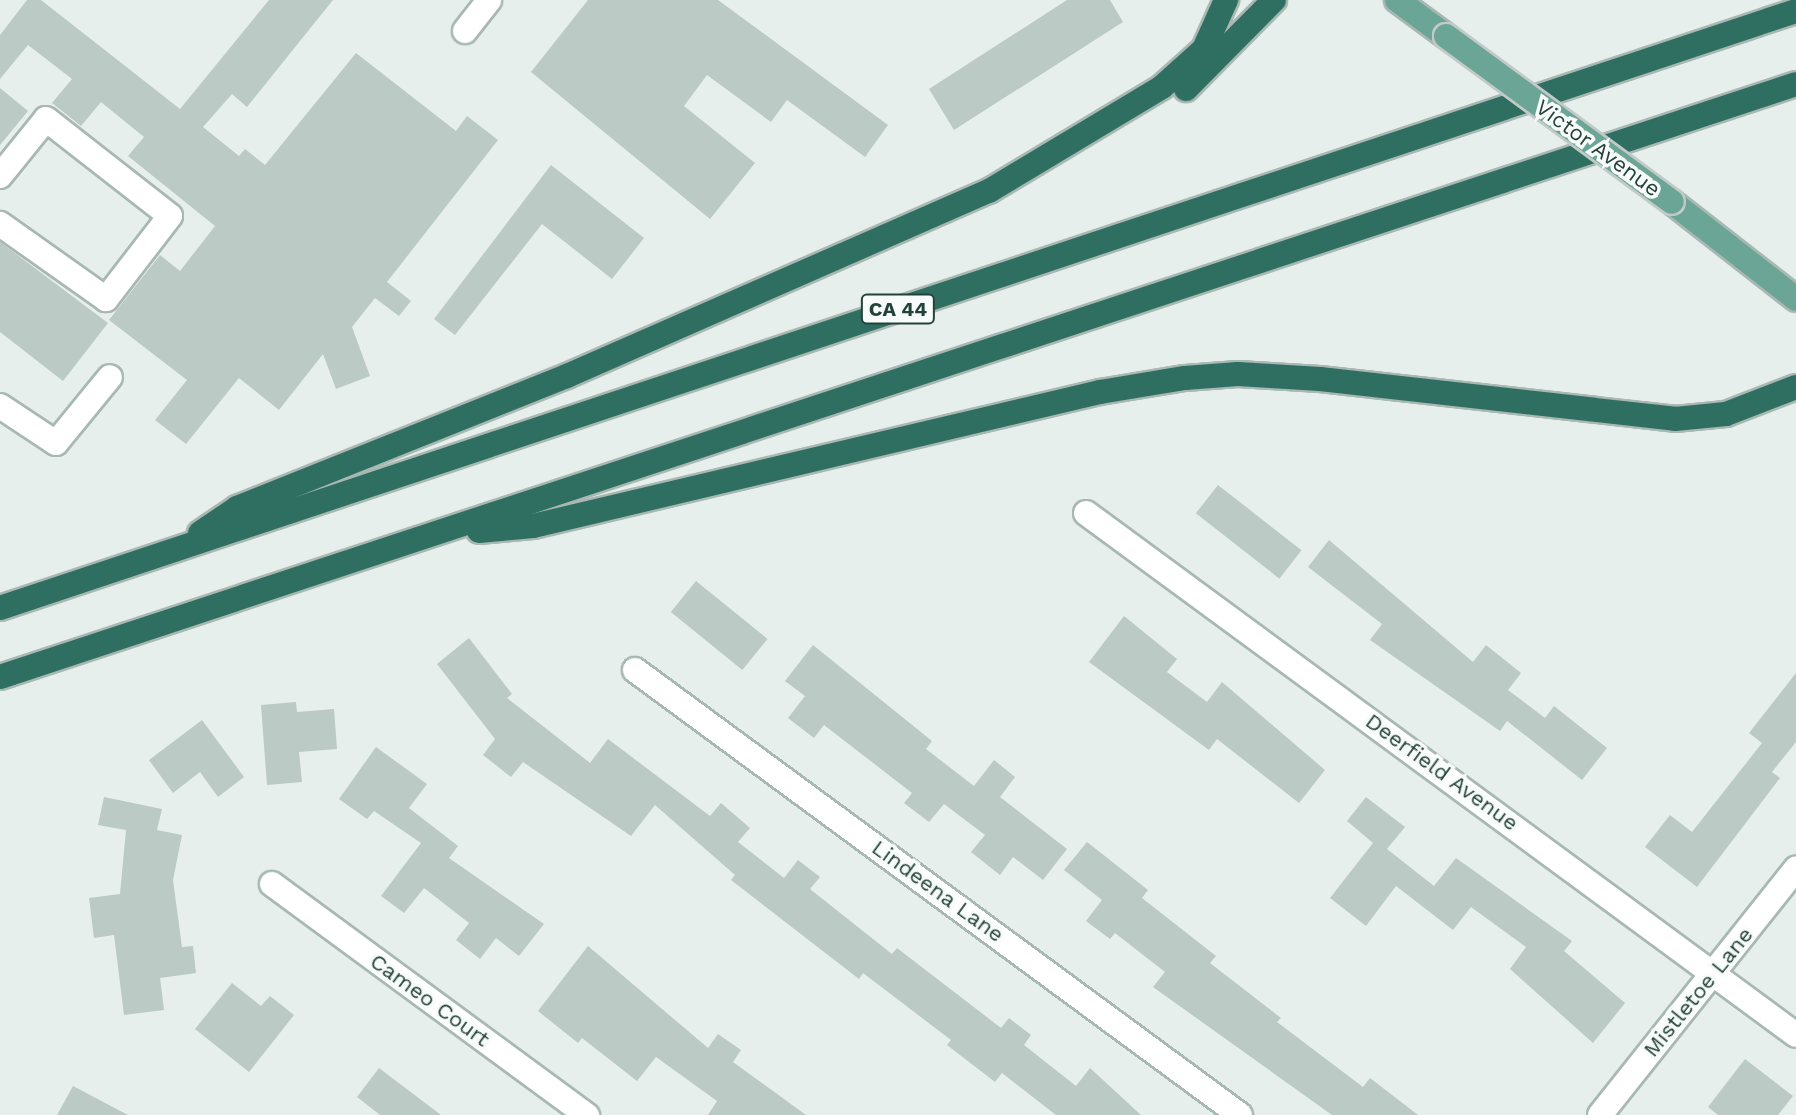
<!DOCTYPE html>
<html>
<head>
<meta charset="utf-8">
<style>
  body { margin:0 }
  #map { position:relative; width:1796px; height:1115px; overflow:hidden; background:#e6efeb; font-family:"Work Sans",sans-serif }
  div>[style] { position:absolute }
  .building>* { inset:0; background:#bbcac4; transform-origin:0 0 }
  .roads { filter:drop-shadow(2px 0 #a8b8b2) drop-shadow(-2px 0 #a8b8b2) drop-shadow(0 2px #a8b8b2) drop-shadow(0 -2px #a8b8b2) }
  .minor>* { height:24px; margin:-12px; padding:0 12px; transform-origin:12px; border-radius:12px; background:#fff }
  .major>* { height:24px; margin:-12px; padding:0 12px; transform-origin:12px; border-radius:12px; background:#6aa596 }
  .highway>* { height:24px; margin:-12px; padding:0 12px; transform-origin:12px; border-radius:12px; background:#2f6f62 }
  .bridges { filter:drop-shadow(2px 0 #c2cac8) drop-shadow(-2px 0 #c2cac8) drop-shadow(0 2px #c2cac8) drop-shadow(0 -2px #c2cac8) }
  .major-bridge>* { height:24px; margin:-12px; padding:0 12px; transform-origin:12px; border-radius:12px; background:#6aa596 }
  span { translate:-50% -50%; white-space:nowrap; text-align:center; line-height:1.15; -webkit-text-stroke:7px #f7fbf9; paint-order:stroke }
  .shield-label span { padding:2px 6px; background:#f7fbf9; border:2px solid; border-radius:6px; -webkit-text-stroke-width:0 }
  .shield-label { font-size:20px; color:#24423a; font-weight:700 }
  .street-label { font-size:22px; color:#24423a }
</style>
</head>
<body>
<div id="map">
  <div class="building">
    <div style="clip-path:polygon(27px 0,41px 0,180px 109px,269px 0,333px 0,247px 107px,232px 94px,203px 127px,239px 156px,245px 149px,265px 165px,356px 53px,456px 131px,467px 116px,498px 140px,387px 282px,411px 301px,399px 316px,375px 298px,352px 327px,370px 376px,336px 389px,323px 354px,279px 410px,239px 378px,186px 444px,155px 420px,187px 380px,109px 320px,160px 255px,180px 271px,215px 226px,128px 156px,144px 137px,101px 102px,81px 126px,52px 103px,72px 79px,28px 45px,0 79px,0 35px)"></div>
    <div style="clip-path:polygon(588px 0,718px 0,888px 125px,865px 157px,787px 100px,771px 122px,707px 75px,684px 106px,755px 163px,710px 219px,531px 72px)"></div>
    <div style="clip-path:polygon(1067px 0,1110px 0,1123px 22px,954px 130px,929px 89px)"></div>
    <div style="clip-path:polygon(0 88px,28px 111px,0 145px)"></div>
    <div style="clip-path:polygon(551px 165px,644px 238px,612px 279px,542px 224px,455px 335px,434px 319px)"></div>
    <div style="clip-path:polygon(0 242px,108px 323px,63px 381px,0 332px)"></div>
    <div style="left:1218px;top:485px;width:106px;height:36px;rotate:38deg"></div>
    <div style="clip-path:polygon(1329px 540px,1473px 662px,1486px 645px,1521px 673px,1508px 690px,1545px 718px,1554px 706px,1607px 748px,1582px 780px,1507px 721px,1500px 731px,1370px 640px,1382px 624px,1308px 567px)"></div>
    <div style="left:696px;top:581px;width:92px;height:40px;rotate:39deg"></div>
    <div style="clip-path:polygon(1124px 616px,1177px 659px,1167px 672px,1207px 702px,1222px 682px,1325px 770px,1299px 803px,1217px 739px,1209px 750px,1089px 662px)"></div>
    <div style="clip-path:polygon(469px 638px,512px 694px,507px 698px,590px 763px,608px 739px,710px 816px,721px 803px,750px 828px,738px 842px,784px 878px,798px 860px,820px 877px,810px 889px,892px 954px,897px 948px,1001px 1028px,1009px 1018px,1031px 1035px,1024px 1045px,1076px 1086px,1090px 1068px,1141px 1115px,1056px 1115px,1002px 1073px,995px 1082px,947px 1045px,951px 1040px,863px 973px,859px 979px,731px 880px,735px 875px,655px 805px,631px 836px,523px 762px,511px 777px,483px 755px,495px 739px,437px 664px)"></div>
    <div style="clip-path:polygon(813px 645px,932px 741px,926px 749px,974px 786px,994px 760px,1015px 777px,1000px 797px,1067px 849px,1043px 880px,1013px 857px,1000px 875px,971px 852px,985px 835px,944px 804px,929px 822px,904px 803px,912px 793px,824px 725px,814px 738px,788px 718px,805px 696px,785px 681px)"></div>
    <div style="clip-path:polygon(1796px 673px,1796px 742px,1772px 772px,1780px 778px,1697px 887px,1645px 847px,1670px 815px,1692px 832px,1762px 743px,1749px 733px)"></div>
    <div style="clip-path:polygon(296px 702px,297px 712px,334px 709px,337px 749px,299px 752px,302px 782px,267px 785px,261px 705px)"></div>
    <div style="clip-path:polygon(202px 720px,244px 777px,218px 797px,200px 772px,173px 793px,149px 760px)"></div>
    <div style="clip-path:polygon(376px 747px,427px 784px,409px 808px,458px 846px,449px 858px,544px 924px,519px 956px,496px 938px,480px 959px,456px 940px,469px 923px,424px 888px,404px 913px,381px 896px,421px 843px,374px 811px,367px 819px,339px 799px)"></div>
    <div style="clip-path:polygon(104px 797px,162px 809px,157px 830px,182px 835px,173px 880px,182px 947px,193px 946px,196px 973px,160px 978px,164px 1010px,124px 1015px,114px 935px,94px 938px,89px 898px,120px 894px,126px 830px,98px 825px)"></div>
    <div style="clip-path:polygon(1366px 797px,1405px 827px,1387px 849px,1434px 886px,1456px 858px,1572px 941px,1564px 951px,1625px 1003px,1593px 1043px,1510px 969px,1526px 947px,1471px 907px,1453px 930px,1396px 886px,1366px 926px,1330px 898px,1373px 843px,1347px 821px)"></div>
    <div style="clip-path:polygon(1087px 842px,1148px 890px,1142px 898px,1216px 956px,1210px 963px,1281px 1018px,1277px 1022px,1363px 1087px,1370px 1078px,1418px 1115px,1332px 1115px,1153px 987px,1165px 972px,1115px 933px,1110px 939px,1086px 921px,1102px 900px,1064px 870px)"></div>
    <div style="clip-path:polygon(588px 946px,708px 1048px,718px 1034px,741px 1050px,733px 1062px,806px 1115px,708px 1115px,717px 1101px,656px 1057px,637px 1081px,582px 1038px,578px 1043px,538px 1011px)"></div>
    <div style="clip-path:polygon(232px 983px,261px 1006px,270px 996px,294px 1015px,249px 1072px,195px 1029px)"></div>
    <div style="clip-path:polygon(1745px 1059px,1793px 1096px,1778px 1115px,1718px 1115px,1708px 1107px)"></div>
    <div style="clip-path:polygon(379px 1068px,441px 1115px,380px 1115px,357px 1097px)"></div>
    <div style="clip-path:polygon(73px 1086px,128px 1115px,57px 1115px)"></div>
  </div>
  <div class="roads">
    <div class="minor">
      <div style="left:465px;top:31px;width:39px;rotate:-52deg"></div>
      <div style="left:0;top:176px;width:73px;rotate:-51.1deg"></div>
      <div style="left:46px;top:119px;width:157px;rotate:38deg"></div>
      <div style="left:170px;top:216px;width:105px;rotate:127.6deg"></div>
      <div style="left:106px;top:299px;width:130px;rotate:-144.7deg"></div>
      <div style="left:0;top:406px;width:67px;rotate:33.5deg"></div>
      <div style="left:56px;top:443px;width:85px;rotate:-50.7deg"></div>
      <div style="left:1086px;top:513px;width:881px;rotate:36.32deg"></div>
      <div style="left:635px;top:670px;width:751px;rotate:36.34deg"></div>
      <div style="left:272px;top:884px;width:391px;rotate:36.3deg"></div>
      <div style="left:1600px;top:1115px;width:315px;rotate:-51.5deg"></div>
    </div>
    <div class="major">
      <div style="left:1397px;top:0;width:61px;rotate:36.3deg"></div>
      <div style="left:1672px;top:202px;width:157px;rotate:38deg"></div>
    </div>
    <div class="highway">
      <div style="left:1186px;top:89px;width:125px;rotate:-45.3deg"></div>
      <div style="left:479px;top:531px;width:54px;rotate:-5.3deg"></div>
      <div style="left:533px;top:526px;width:583px;rotate:-13.3deg"></div>
      <div style="left:1100px;top:392px;width:86px;rotate:-9.4deg"></div>
      <div style="left:1185px;top:378px;width:53px;rotate:-4.3deg"></div>
      <div style="left:1238px;top:374px;width:82px;rotate:3.5deg"></div>
      <div style="left:1320px;top:379px;width:357px;rotate:6.4deg"></div>
      <div style="left:1675px;top:419px;width:51px;rotate:-5.6deg"></div>
      <div style="left:1726px;top:414px;width:75px;rotate:-21.1deg"></div>
      <div style="left:200px;top:533px;width:45px;rotate:-34deg"></div>
      <div style="left:237px;top:508px;width:355px;rotate:-21.8deg"></div>
      <div style="left:567px;top:376px;width:461px;rotate:-23.7deg"></div>
      <div style="left:989px;top:191px;width:202px;rotate:-31deg"></div>
      <div style="left:1162px;top:87px;width:57px;rotate:-42.1deg"></div>
      <div style="left:1204px;top:49px;width:54px;rotate:-65.8deg"></div>
      <div style="left:0;top:608px;width:1893px;rotate:-18.39deg"></div>
      <div style="left:0;top:677px;width:1891px;rotate:-18.27deg"></div>
    </div>
  </div>
  <div class="bridges">
    <div class="major-bridge">
      <div style="left:1446px;top:36px;width:280px;rotate:36.3deg"></div>
    </div>
  </div>
  <div class="shield-label">
    <span style="left:898px;top:309px">CA 44</span>
  </div>
  <div class="street-label">
    <span style="left:1598px;top:148px;rotate:36deg">Victor Avenue</span>
    <span style="left:1442px;top:772px;rotate:36deg">Deerfield Avenue</span>
    <span style="left:938px;top:891px;rotate:36deg">Lindeena Lane</span>
    <span style="left:1698px;top:992px;rotate:-51deg">Mistletoe Lane</span>
    <span style="left:430px;top:1000px;rotate:36deg">Cameo Court</span>
  </div>
</div>
</body>
</html>
